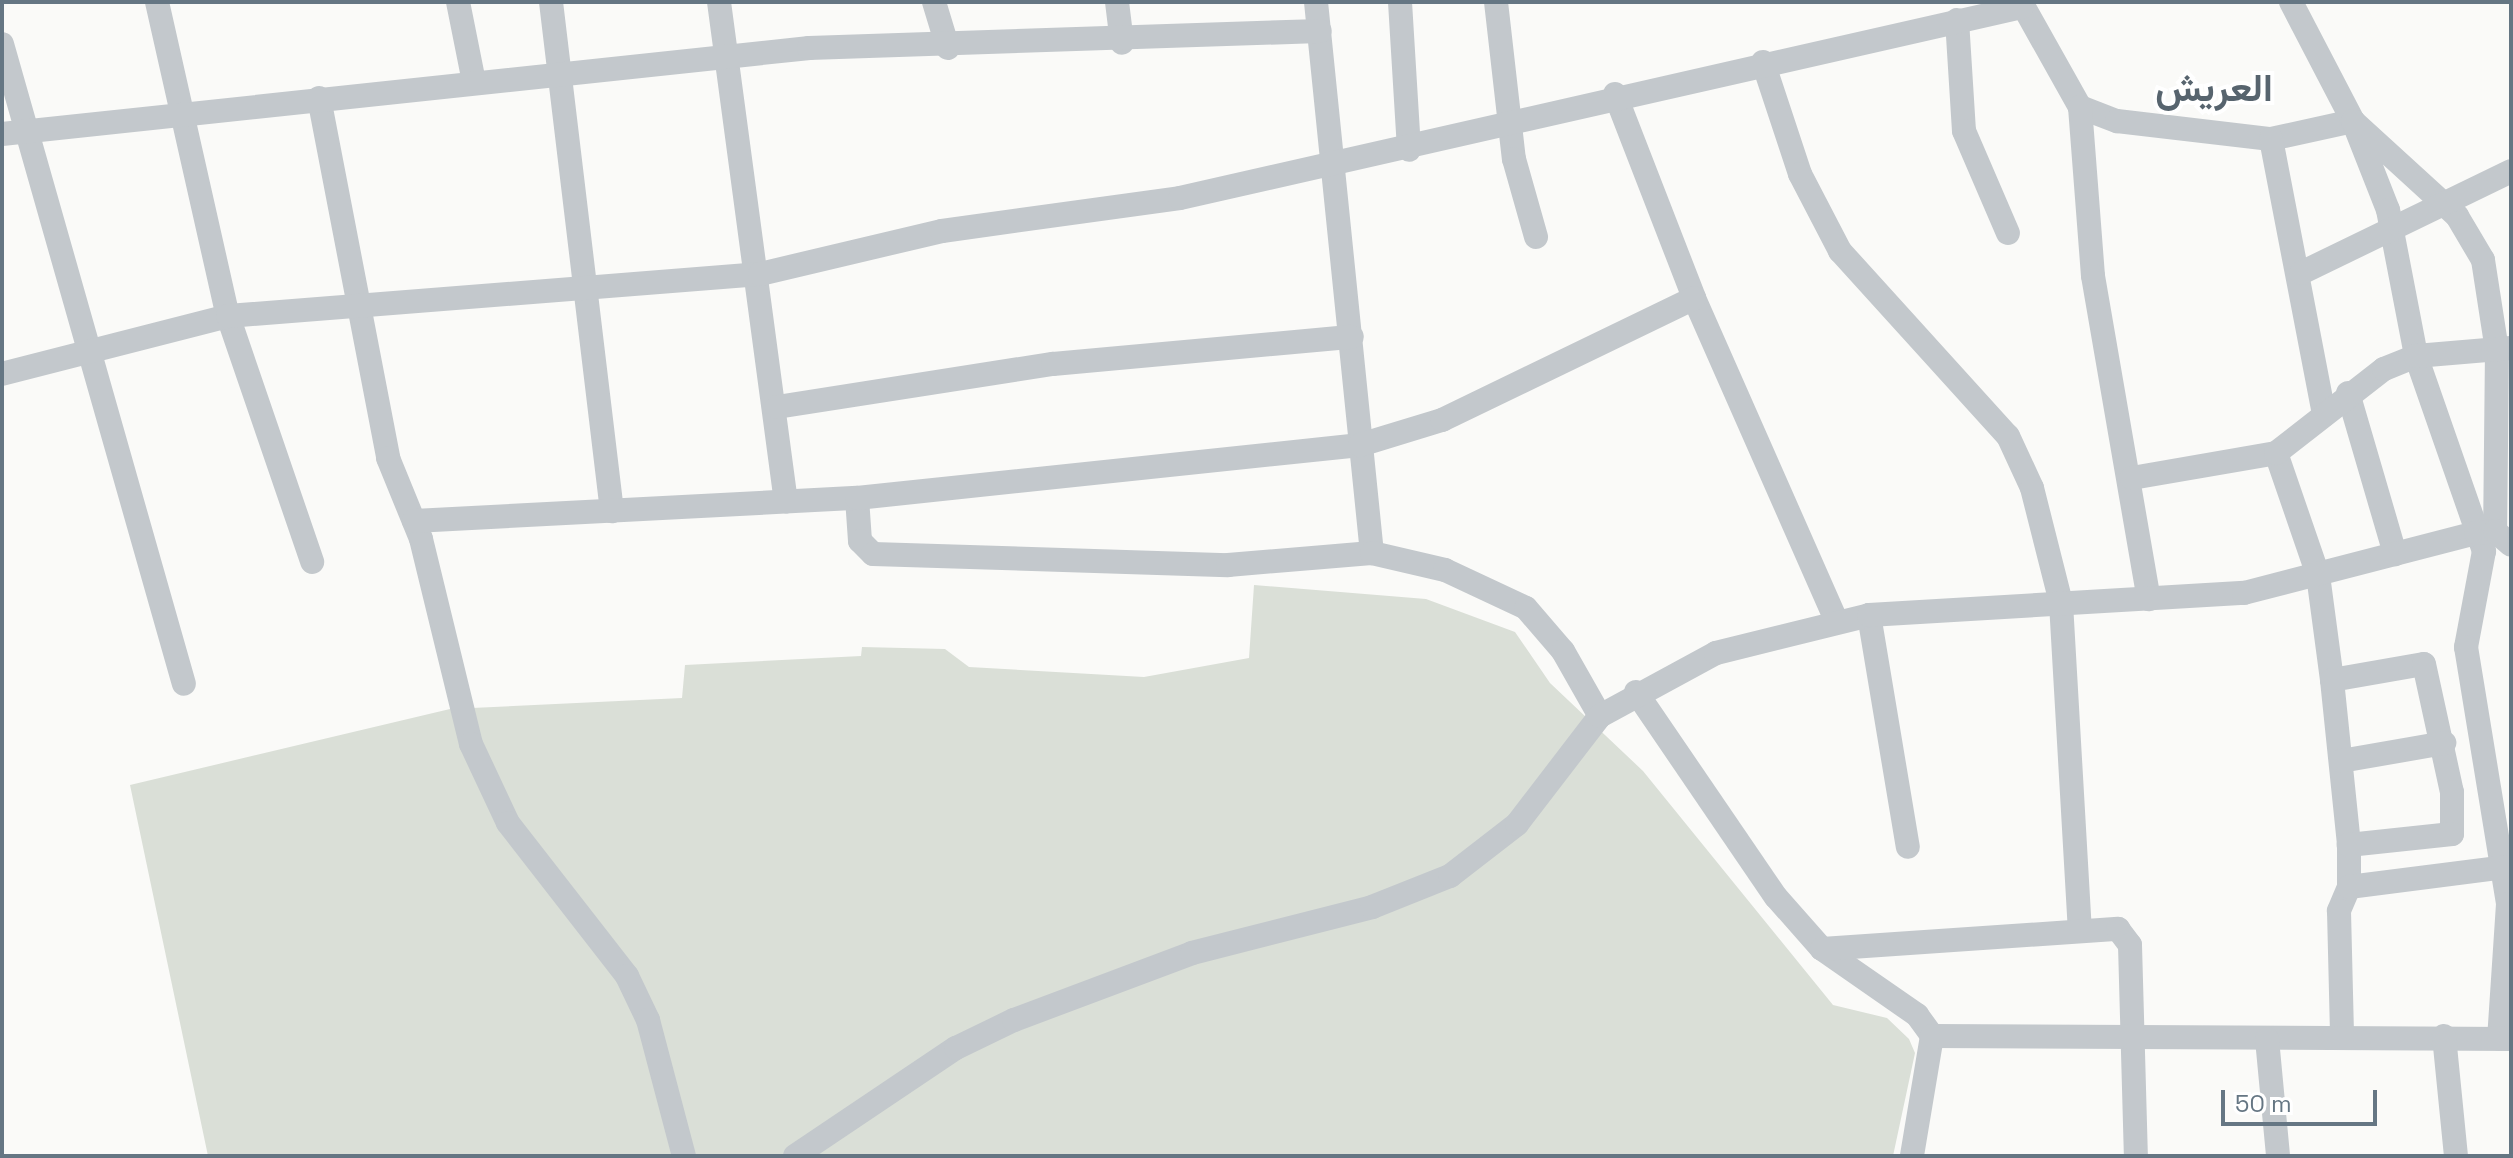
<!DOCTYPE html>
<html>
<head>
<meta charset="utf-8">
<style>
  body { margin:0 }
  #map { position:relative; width:2513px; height:1158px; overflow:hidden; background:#fafaf8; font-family:"Space Grotesk",Vazirmatn,sans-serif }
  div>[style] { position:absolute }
  .green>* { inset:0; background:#dadfd7 }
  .minor>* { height:24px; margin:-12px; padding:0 12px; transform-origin:12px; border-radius:12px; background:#c3c8cc }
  span { translate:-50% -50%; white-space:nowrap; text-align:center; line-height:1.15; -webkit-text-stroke:8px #fff; paint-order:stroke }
  .town-label { font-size:38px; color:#57646e; font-weight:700 }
  .frame { position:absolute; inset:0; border:4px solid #657683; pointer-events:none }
  .scale { position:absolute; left:2221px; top:1090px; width:156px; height:36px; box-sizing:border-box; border:4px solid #657683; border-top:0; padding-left:10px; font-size:24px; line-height:28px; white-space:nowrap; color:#657683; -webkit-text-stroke:6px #fff; paint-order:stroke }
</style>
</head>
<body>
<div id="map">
  <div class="green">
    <div style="clip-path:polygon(1254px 585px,1426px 599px,1515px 632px,1550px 683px,1643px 771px,1833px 1005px,1887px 1018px,1909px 1039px,1915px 1053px,1893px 1156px,208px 1156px,130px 785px,450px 709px,682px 698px,685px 665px,861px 656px,862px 647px,945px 649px,969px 667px,1144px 677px,1249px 658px)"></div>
  </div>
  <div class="minor">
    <div style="left:157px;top:2px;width:322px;rotate:77.3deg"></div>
    <div style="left:228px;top:316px;width:260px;rotate:71.1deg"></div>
    <div style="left:458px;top:2px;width:82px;rotate:78.7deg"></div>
    <div style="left:551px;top:2px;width:513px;rotate:83.17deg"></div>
    <div style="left:719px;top:2px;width:504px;rotate:82.37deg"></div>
    <div style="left:934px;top:2px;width:48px;rotate:73.1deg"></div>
    <div style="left:1117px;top:2px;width:41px;rotate:83deg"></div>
    <div style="left:1316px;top:2px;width:554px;rotate:84.2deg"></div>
    <div style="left:1400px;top:2px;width:148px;rotate:86.5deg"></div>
    <div style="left:1496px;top:2px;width:158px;rotate:83.5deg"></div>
    <div style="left:1514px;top:159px;width:81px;rotate:74.2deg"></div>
    <div style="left:2021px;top:2px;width:120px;rotate:60.7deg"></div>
    <div style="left:2080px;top:107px;width:40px;rotate:21deg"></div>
    <div style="left:2117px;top:121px;width:155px;rotate:6.7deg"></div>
    <div style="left:2271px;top:139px;width:84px;rotate:-12.4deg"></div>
    <div style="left:2291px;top:2px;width:134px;rotate:62.5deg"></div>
    <div style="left:2353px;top:121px;width:96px;rotate:68.5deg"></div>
    <div style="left:2388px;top:210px;width:149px;rotate:79.1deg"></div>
    <div style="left:2416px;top:356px;width:207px;rotate:70.8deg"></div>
    <div style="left:2484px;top:551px;width:98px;rotate:100.6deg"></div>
    <div style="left:2466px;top:647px;width:260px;rotate:80.7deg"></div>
    <div style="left:2508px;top:904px;width:135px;rotate:93.8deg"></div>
    <div style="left:1957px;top:20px;width:111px;rotate:86.4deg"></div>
    <div style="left:1964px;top:131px;width:111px;rotate:66.7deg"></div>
    <div style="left:2px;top:44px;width:665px;rotate:74.13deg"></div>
    <div style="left:1763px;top:62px;width:118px;rotate:71.7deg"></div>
    <div style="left:1800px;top:174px;width:87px;rotate:62.5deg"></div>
    <div style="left:1840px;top:251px;width:250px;rotate:47.8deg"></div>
    <div style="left:2008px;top:436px;width:57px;rotate:65.2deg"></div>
    <div style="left:2032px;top:488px;width:119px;rotate:75.8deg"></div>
    <div style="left:2061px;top:603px;width:326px;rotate:86.7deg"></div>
    <div style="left:1615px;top:94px;width:219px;rotate:68.8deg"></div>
    <div style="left:1694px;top:298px;width:352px;rotate:66.2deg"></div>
    <div style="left:319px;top:98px;width:367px;rotate:79.1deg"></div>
    <div style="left:388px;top:458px;width:87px;rotate:67.8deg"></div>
    <div style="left:421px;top:539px;width:211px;rotate:76.3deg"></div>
    <div style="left:471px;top:744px;width:87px;rotate:64.9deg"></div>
    <div style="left:508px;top:823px;width:194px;rotate:52.1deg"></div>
    <div style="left:627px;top:976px;width:49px;rotate:64.5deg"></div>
    <div style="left:648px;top:1020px;width:141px;rotate:75.2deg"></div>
    <div style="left:2080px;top:107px;width:169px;rotate:85.6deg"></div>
    <div style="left:2093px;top:276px;width:328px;rotate:80.2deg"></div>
    <div style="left:2353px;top:121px;width:141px;rotate:42.4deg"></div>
    <div style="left:2457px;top:216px;width:51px;rotate:59.4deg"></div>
    <div style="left:2483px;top:260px;width:91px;rotate:81.2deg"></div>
    <div style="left:2497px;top:350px;width:181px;rotate:90.6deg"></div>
    <div style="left:2px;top:134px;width:812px;rotate:-6.08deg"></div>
    <div style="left:809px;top:48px;width:511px;rotate:-1.91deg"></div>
    <div style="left:2271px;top:139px;width:281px;rotate:79.1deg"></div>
    <div style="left:2301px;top:273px;width:233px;rotate:-25.9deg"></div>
    <div style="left:2px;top:374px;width:233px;rotate:-14.4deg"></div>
    <div style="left:228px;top:316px;width:534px;rotate:-4.51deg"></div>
    <div style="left:760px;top:274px;width:187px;rotate:-13.3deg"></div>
    <div style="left:942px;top:231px;width:240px;rotate:-7.9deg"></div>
    <div style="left:1180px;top:198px;width:863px;rotate:-12.78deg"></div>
    <div style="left:2348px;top:393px;width:168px;rotate:73.7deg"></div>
    <div style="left:777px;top:407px;width:279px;rotate:-8.9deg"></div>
    <div style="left:1053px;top:364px;width:300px;rotate:-5.2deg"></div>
    <div style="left:2276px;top:453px;width:129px;rotate:71deg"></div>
    <div style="left:2318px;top:575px;width:106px;rotate:82.4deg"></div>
    <div style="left:2332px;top:680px;width:166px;rotate:84.1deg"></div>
    <div style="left:2349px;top:845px;width:42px;rotate:90deg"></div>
    <div style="left:2349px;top:887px;width:26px;rotate:113deg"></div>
    <div style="left:2339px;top:911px;width:126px;rotate:88.6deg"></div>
    <div style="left:2132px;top:478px;width:146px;rotate:-9.8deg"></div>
    <div style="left:2276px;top:453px;width:137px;rotate:-37.9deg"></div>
    <div style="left:2384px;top:369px;width:35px;rotate:-22deg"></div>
    <div style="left:2416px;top:356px;width:95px;rotate:-4.8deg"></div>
    <div style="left:857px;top:498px;width:43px;rotate:86deg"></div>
    <div style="left:860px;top:541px;width:18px;rotate:45deg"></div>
    <div style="left:873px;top:554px;width:355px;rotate:1.8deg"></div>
    <div style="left:1228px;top:565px;width:144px;rotate:-4.8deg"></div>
    <div style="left:1372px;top:553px;width:75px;rotate:13.1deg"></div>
    <div style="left:1445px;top:570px;width:89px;rotate:25.1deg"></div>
    <div style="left:1526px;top:608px;width:57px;rotate:49.3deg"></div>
    <div style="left:1563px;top:651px;width:75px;rotate:60.4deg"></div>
    <div style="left:414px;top:521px;width:444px;rotate:-3deg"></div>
    <div style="left:857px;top:498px;width:506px;rotate:-6.01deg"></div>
    <div style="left:1360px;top:445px;width:86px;rotate:-17deg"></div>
    <div style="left:1442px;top:420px;width:280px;rotate:-25.8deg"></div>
    <div style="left:1869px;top:615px;width:235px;rotate:80.5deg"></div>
    <div style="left:2332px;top:680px;width:93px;rotate:-9.9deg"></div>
    <div style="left:2424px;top:664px;width:131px;rotate:77.7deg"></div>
    <div style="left:2452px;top:792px;width:42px;rotate:90deg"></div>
    <div style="left:2452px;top:834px;width:104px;rotate:173.9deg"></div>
    <div style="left:1636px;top:692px;width:248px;rotate:55.7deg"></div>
    <div style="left:1776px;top:897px;width:69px;rotate:48.5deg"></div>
    <div style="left:1822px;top:949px;width:116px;rotate:34.8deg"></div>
    <div style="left:1917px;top:1015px;width:26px;rotate:54deg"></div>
    <div style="left:1932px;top:1036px;width:122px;rotate:99.5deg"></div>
    <div style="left:2341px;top:761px;width:105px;rotate:-9.9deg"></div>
    <div style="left:2349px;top:887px;width:157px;rotate:-7.3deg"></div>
    <div style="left:1822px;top:949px;width:297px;rotate:-3.9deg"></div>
    <div style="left:2118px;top:929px;width:20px;rotate:53deg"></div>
    <div style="left:2130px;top:945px;width:211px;rotate:88.4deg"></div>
    <div style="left:1932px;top:1036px;width:579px;rotate:0.3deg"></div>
    <div style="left:2444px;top:1036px;width:121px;rotate:84.3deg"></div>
    <div style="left:2267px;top:1039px;width:118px;rotate:84.6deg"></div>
    <div style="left:795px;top:1156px;width:194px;rotate:-33.9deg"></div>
    <div style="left:956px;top:1048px;width:64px;rotate:-25.8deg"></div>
    <div style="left:1014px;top:1020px;width:190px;rotate:-20.6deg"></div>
    <div style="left:1192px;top:953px;width:186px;rotate:-14.3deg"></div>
    <div style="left:1372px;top:907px;width:84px;rotate:-21.7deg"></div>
    <div style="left:1450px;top:876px;width:85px;rotate:-37.8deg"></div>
    <div style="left:1517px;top:824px;width:136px;rotate:-52.5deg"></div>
    <div style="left:1600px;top:716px;width:132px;rotate:-28.5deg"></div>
    <div style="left:1716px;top:653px;width:158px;rotate:-13.9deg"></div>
    <div style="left:1869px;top:615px;width:376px;rotate:-3.4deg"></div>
    <div style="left:2244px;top:593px;width:240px;rotate:-14.5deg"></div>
    <div style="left:2476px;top:533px;width:19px;rotate:-6deg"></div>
    <div style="left:2495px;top:531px;width:21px;rotate:41deg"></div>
  </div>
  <div class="town-label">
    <span style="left:2214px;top:89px">العريش</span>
  </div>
  <div class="frame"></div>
  <div class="scale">50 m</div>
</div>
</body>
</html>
